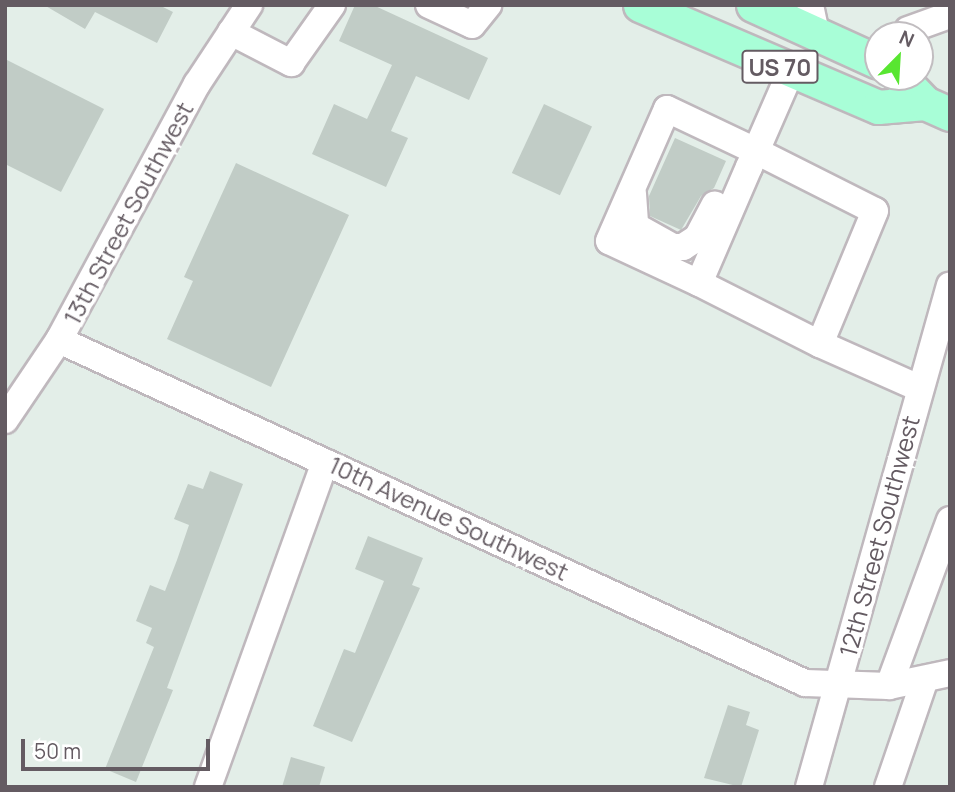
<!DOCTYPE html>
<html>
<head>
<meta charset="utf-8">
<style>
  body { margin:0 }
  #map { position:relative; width:955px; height:792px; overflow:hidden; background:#e3eee8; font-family:Manrope,sans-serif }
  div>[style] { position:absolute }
  .building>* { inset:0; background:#c1ccc6; transform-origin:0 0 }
  .roads { filter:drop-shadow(2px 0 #bfb8bd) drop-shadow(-2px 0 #bfb8bd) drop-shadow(0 2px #bfb8bd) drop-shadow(0 -2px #bfb8bd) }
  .minor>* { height:26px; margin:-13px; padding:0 13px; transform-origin:13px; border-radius:13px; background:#fff }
  .major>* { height:33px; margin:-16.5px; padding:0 16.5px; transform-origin:16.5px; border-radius:16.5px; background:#a8fed7 }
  span { translate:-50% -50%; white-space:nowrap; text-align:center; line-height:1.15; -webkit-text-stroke:7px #fff; paint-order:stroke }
  .shield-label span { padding:2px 5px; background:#fff; border:2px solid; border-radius:5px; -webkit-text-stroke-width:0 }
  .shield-label { font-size:23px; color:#645b62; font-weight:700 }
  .street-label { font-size:24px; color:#645b62 }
  .frame { position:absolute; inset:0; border:7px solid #645b62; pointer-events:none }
  .north { position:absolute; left:864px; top:21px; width:70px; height:70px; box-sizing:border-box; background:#fff; border:2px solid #c1bdc0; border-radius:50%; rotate:24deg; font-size:19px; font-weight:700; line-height:28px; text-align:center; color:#645b62 }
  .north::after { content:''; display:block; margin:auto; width:24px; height:32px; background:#58e631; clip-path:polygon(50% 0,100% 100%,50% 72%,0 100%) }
  .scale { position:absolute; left:21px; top:739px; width:189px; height:32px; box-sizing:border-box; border:4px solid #645b62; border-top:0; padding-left:9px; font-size:21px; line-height:24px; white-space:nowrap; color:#645b62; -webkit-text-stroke:5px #fff; paint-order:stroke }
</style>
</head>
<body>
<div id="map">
  <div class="building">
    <div style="clip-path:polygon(44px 5px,159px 5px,173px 12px,157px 43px,95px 12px,85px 29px)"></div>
    <div style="clip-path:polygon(355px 5px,373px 5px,488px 58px,469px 100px,416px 76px,391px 131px,408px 138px,386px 187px,312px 154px,334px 104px,367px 119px,392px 65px,339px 41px)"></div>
    <div style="clip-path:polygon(5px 59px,104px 109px,61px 192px,5px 164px)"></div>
    <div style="left:544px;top:104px;width:53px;height:76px;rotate:25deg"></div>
    <div style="clip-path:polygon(675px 138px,726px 161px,714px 188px,701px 196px,681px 230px,650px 216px,649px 196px)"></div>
    <div style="clip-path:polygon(236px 163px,349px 215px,271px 387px,167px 339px,193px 281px,184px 277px)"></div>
    <div style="clip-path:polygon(210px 471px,243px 484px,167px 688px,173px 690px,136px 782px,105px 769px,154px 647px,146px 643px,152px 628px,136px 621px,150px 585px,165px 591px,177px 560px,189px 525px,174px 519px,188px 484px,203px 489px)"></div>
    <div style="clip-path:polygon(368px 536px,423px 558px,412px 585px,420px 588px,352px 742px,313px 726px,344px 649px,355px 653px,384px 581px,355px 569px)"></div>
    <div style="clip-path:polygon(728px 705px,750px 712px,746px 725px,759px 730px,741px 787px,704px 778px)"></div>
    <div style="clip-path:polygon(291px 757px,325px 767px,319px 787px,282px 787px)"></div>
  </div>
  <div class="roads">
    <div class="minor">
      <div style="left:429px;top:5px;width:47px;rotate:24.9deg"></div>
      <div style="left:472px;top:25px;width:26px;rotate:-51deg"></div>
      <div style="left:810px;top:5px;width:29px;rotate:78deg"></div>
      <div style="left:908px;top:30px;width:45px;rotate:-19.7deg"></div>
      <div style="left:231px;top:32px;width:68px;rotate:27.3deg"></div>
      <div style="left:291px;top:63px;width:71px;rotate:-54.7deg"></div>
      <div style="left:791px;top:71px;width:105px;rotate:113.6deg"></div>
      <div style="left:749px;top:167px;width:126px;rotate:113.3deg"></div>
      <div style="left:699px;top:283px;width:99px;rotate:-155deg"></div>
      <div style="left:609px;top:241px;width:144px;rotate:-66.3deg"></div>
      <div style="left:667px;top:109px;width:98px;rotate:25.3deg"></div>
      <div style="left:756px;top:151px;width:133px;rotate:26.8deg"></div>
      <div style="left:875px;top:211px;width:144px;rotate:112.5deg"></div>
      <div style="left:820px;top:344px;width:108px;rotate:24deg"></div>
      <div style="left:633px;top:194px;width:32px;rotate:86deg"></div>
      <div style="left:635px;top:226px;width:43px;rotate:28.9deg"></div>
      <div style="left:673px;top:247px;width:10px"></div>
      <div style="left:683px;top:247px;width:17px;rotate:-33deg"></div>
      <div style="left:697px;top:238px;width:38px;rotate:-62deg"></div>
      <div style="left:699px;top:283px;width:136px;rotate:26.8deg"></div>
      <div style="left:59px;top:340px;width:821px;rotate:24.69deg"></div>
      <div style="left:805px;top:683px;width:84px;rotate:2deg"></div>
      <div style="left:5px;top:420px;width:97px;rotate:-56deg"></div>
      <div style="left:59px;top:340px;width:291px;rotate:-61.7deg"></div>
      <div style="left:197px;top:84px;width:95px;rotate:-56.6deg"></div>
      <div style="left:950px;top:520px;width:177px;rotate:110.2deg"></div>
      <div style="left:889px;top:686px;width:62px;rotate:-12deg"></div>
      <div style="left:208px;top:787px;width:345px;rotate:-70.2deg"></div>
      <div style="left:809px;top:787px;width:521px;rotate:-74.31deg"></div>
      <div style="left:888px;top:787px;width:114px;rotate:-71.1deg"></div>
    </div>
    <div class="major">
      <div style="left:640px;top:5px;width:259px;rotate:23.2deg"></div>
      <div style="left:878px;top:107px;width:47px;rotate:-4.9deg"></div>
      <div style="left:753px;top:5px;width:137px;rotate:24.5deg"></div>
      <div style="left:900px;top:77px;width:36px;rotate:46deg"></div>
      <div style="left:925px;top:103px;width:27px;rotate:24deg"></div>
    </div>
  </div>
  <div class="shield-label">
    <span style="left:780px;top:67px">US 70</span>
  </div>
  <div class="street-label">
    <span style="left:128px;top:213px;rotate:-62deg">13th Street Southwest</span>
    <span style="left:449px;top:518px;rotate:25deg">10th Avenue Southwest</span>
    <span style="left:879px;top:536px;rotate:-75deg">12th Street Southwest</span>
  </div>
  <div class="frame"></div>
  <div class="north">N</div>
  <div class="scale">50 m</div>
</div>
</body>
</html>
